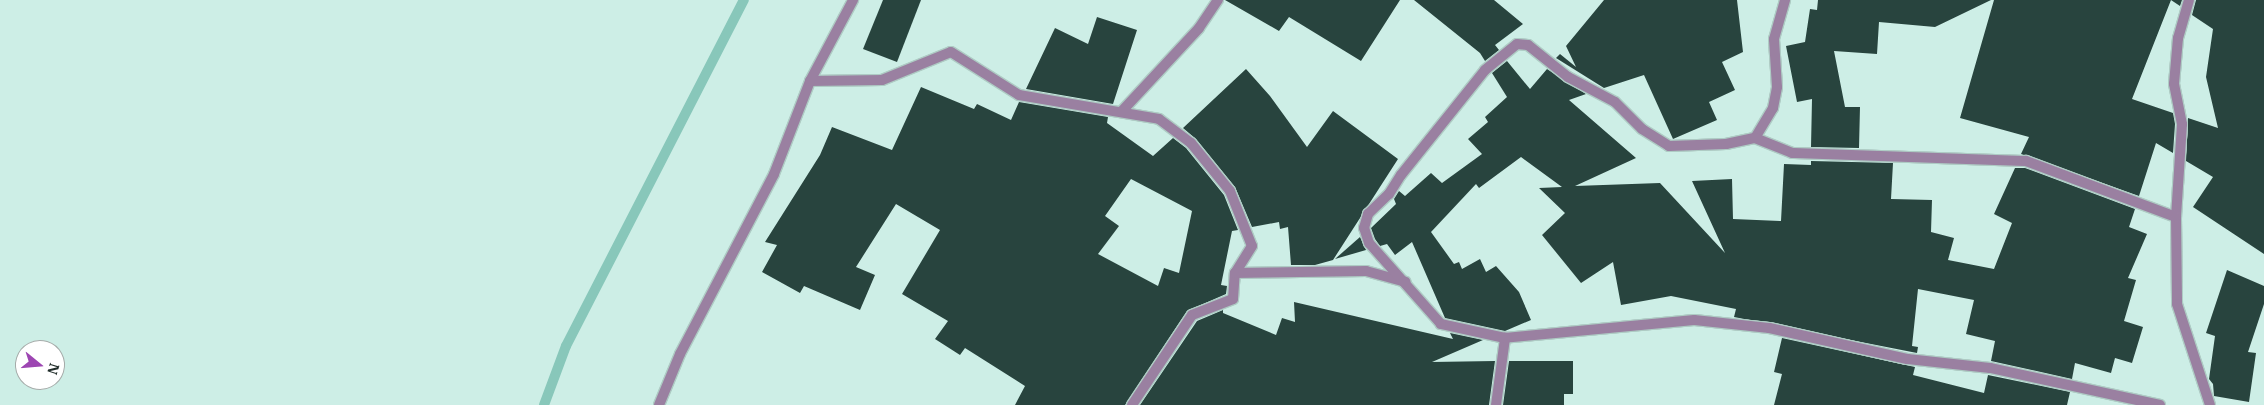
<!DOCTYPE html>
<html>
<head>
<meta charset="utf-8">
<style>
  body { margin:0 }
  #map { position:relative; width:2264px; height:405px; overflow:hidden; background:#cdeee6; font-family:"IBM Plex Serif",serif }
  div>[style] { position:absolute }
  .stream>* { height:10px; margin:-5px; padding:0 5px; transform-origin:5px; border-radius:5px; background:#88c7ba }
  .building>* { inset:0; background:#28443e }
  .roads { filter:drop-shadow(1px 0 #aecbc4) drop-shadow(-1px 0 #aecbc4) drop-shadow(0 1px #aecbc4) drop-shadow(0 -1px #aecbc4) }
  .street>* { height:10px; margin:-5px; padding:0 5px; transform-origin:5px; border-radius:5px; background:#9a80a1 }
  span { translate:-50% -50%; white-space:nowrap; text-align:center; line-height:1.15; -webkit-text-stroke:5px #fff; paint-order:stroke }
  .north { position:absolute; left:15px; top:340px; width:50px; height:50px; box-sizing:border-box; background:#fff; border:1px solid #a5aba9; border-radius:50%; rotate:107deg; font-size:14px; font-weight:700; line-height:20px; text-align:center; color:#1f2c29 }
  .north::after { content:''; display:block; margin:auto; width:18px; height:22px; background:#9d46b2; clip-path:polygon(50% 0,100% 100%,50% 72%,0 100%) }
</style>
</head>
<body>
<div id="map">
  <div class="stream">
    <div style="left:544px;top:405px;width:63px;rotate:-69.6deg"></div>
    <div style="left:566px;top:346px;width:389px;rotate:-62.8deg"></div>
  </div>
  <div class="building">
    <div style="clip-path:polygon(883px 0,921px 0,897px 62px,863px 49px)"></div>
    <div style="clip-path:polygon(1225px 0,1400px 0,1361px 61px,1289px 17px,1279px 31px)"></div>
    <div style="clip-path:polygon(1414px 0,1494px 0,1523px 24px,1495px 45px,1499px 50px,1485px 61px,1480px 53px)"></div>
    <div style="clip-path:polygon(1604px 0,1737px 0,1743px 52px,1722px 62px,1735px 90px,1709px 102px,1717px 120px,1673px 139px,1644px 75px,1604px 88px,1556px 58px,1560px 54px,1576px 67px,1566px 46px)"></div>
    <div style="clip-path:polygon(1818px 0,1991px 0,1935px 27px,1879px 22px,1877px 54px,1834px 51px,1845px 107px,1860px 107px,1859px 148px,1811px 147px,1812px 99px,1797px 102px,1786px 46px,1805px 42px,1810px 9px,1817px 10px)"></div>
    <div style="clip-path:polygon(1994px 0,2182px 0,2180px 6px,2171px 0,2132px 99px,2173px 113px,2175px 124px,2173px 153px,2156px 143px,2139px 196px,2021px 154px,2029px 137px,1960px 118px)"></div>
    <div style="clip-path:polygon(2196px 0,2264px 0,2264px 254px,2193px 207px,2213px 177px,2186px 161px,2188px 118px,2218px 128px,2206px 77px,2213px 29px,2192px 15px)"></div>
    <div style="clip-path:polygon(1097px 17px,1137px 30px,1113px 104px,1026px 89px,1055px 28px,1088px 44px)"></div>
    <div style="clip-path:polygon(1507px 61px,1530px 89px,1547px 69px,1586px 94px,1569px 100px,1636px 158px,1575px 186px,1660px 183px,1725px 253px,1692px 181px,1732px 179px,1733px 219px,1781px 221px,1784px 164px,1811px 165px,1811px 161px,1893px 163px,1891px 199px,1932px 200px,1931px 232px,1954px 238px,1948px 260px,1994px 269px,2012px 223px,1994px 214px,2015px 168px,2025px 168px,2135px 209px,2129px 227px,2147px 234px,2128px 278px,2136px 280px,2124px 321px,2143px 327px,2132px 363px,2115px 358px,2111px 373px,2075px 363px,2072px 379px,1991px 361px,1995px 341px,1966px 334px,1974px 300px,1918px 289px,1912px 346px,1918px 347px,1917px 353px,1734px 317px,1736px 309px,1671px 296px,1621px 305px,1613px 262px,1581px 283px,1542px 235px,1565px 213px,1539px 188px,1562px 187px,1521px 157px,1479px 188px,1476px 184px,1431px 232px,1454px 264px,1459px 262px,1462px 269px,1480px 259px,1486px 272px,1496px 266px,1519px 292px,1531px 320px,1505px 331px,1445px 318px,1412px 242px,1395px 255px,1387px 244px,1380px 246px,1375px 239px,1371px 228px,1396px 204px,1394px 199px,1399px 191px,1405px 196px,1431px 173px,1442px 183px,1482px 154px,1468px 139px,1488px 122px,1485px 117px,1507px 97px,1492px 73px)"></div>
    <div style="clip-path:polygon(1246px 69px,1270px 96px,1307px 147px,1333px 111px,1398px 159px,1333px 260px,1315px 265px,1291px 265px,1288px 227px,1280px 229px,1279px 222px,1252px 227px,1235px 187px,1196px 139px,1183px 128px)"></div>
    <div style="clip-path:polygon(evenodd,921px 87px,974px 109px,977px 104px,1011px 120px,1019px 102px,1108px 117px,1107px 123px,1153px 156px,1173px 138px,1186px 148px,1224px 195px,1238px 230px,1232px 231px,1221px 285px,1227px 286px,1226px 294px,1187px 311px,1125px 405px,1015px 405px,1025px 386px,965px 348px,960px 355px,935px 339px,948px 321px,902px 294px,940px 230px,896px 204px,856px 267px,875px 275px,860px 310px,804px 286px,800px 293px,762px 272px,777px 245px,765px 242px,820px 155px,832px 127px,892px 150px,921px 87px,1131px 179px,1192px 211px,1179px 273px,1164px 268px,1158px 286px,1098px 254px,1119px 226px,1105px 216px,1131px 179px)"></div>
    <div style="clip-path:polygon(1360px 237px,1366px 250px,1335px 259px)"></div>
    <div style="clip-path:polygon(2227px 270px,2264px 286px,2264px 304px,2248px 352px,2256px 353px,2249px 402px,2214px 396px,2213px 384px,2209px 379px,2215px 336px,2206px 333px)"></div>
    <div style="clip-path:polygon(1294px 302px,1453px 339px,1450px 333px,1483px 340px,1432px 362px,1495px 361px,1489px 405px,1140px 405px,1197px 321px,1223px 310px,1223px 313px,1276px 335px,1282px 318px,1295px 322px)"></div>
    <div style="clip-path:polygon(1782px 338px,1915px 367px,1913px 375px,1984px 393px,1988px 375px,2070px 392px,2067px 405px,1774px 405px,1782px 374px,1774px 372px)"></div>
    <div style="clip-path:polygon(1509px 361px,1573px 361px,1573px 394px,1564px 394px,1564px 405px,1503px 405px)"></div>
  </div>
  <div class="roads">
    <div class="street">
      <div style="left:2189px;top:0;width:40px;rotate:106deg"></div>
      <div style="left:2178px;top:38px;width:46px;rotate:95deg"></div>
      <div style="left:2174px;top:84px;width:41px;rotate:78.7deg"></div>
      <div style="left:2182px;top:124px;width:93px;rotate:93.7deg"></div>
      <div style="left:2176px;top:217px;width:87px;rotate:89.3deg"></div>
      <div style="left:2177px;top:304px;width:106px;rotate:71.9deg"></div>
      <div style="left:810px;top:81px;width:72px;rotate:-0.8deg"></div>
      <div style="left:882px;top:80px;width:74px;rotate:-22.1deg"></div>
      <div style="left:951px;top:52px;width:80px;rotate:32.3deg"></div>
      <div style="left:1019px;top:95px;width:142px;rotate:9.7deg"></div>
      <div style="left:1159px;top:119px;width:40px;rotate:37deg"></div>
      <div style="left:1191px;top:143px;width:62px;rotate:50.9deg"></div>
      <div style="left:1230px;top:191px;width:59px;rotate:68.2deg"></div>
      <div style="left:1252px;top:246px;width:32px;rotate:122deg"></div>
      <div style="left:1122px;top:111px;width:113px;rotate:-47.1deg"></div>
      <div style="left:1199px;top:28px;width:34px;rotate:-56deg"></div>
      <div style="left:1755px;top:138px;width:35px;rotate:-59deg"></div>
      <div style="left:1773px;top:108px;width:21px;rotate:-79deg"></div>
      <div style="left:1777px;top:87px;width:48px;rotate:-93.6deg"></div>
      <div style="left:1774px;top:39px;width:41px;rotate:-74.2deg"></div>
      <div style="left:659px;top:405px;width:55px;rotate:-67.6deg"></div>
      <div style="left:680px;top:354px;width:203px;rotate:-62.4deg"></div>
      <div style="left:774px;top:174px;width:100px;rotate:-68.8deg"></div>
      <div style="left:810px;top:81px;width:92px;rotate:-62deg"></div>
      <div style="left:1132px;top:405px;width:108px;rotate:-56.3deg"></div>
      <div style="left:1192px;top:315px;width:44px;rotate:-21.3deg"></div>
      <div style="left:1233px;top:299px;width:26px;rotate:-86deg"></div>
      <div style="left:1235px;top:273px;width:131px;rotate:-0.9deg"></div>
      <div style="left:1366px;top:271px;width:41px;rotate:15.4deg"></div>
      <div style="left:1496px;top:405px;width:68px;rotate:-82.3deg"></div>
      <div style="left:2160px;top:405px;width:174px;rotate:-167.7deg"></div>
      <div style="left:1990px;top:368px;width:83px;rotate:-173.8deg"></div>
      <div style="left:1907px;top:359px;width:141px;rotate:-167.3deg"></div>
      <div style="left:1769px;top:328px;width:75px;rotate:-173.9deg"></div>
      <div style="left:1694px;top:320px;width:190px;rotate:174.6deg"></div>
      <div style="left:1505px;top:338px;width:66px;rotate:-167.7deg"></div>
      <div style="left:1441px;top:324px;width:108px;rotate:-131.6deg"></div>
      <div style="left:1369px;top:243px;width:16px;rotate:-108deg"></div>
      <div style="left:1364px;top:228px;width:15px;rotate:-74deg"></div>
      <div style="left:1368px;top:214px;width:29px;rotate:-44deg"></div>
      <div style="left:1389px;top:194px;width:22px;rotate:-58deg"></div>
      <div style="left:1401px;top:175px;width:134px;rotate:-51.3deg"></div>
      <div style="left:1485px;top:70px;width:41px;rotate:-39.1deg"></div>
      <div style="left:1517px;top:44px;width:11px;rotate:5deg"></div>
      <div style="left:1528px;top:45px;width:51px;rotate:38.7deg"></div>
      <div style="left:1568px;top:77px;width:53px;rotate:28deg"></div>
      <div style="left:1615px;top:102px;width:38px;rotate:45deg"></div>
      <div style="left:1642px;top:129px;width:32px;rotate:32deg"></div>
      <div style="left:1669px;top:146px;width:57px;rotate:-2deg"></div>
      <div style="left:1726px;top:144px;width:30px;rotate:-12deg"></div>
      <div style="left:1755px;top:138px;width:40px;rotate:22deg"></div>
      <div style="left:1792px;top:153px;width:234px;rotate:2deg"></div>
      <div style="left:2026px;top:161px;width:160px;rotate:20.5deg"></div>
    </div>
  </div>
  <div class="north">N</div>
</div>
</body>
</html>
